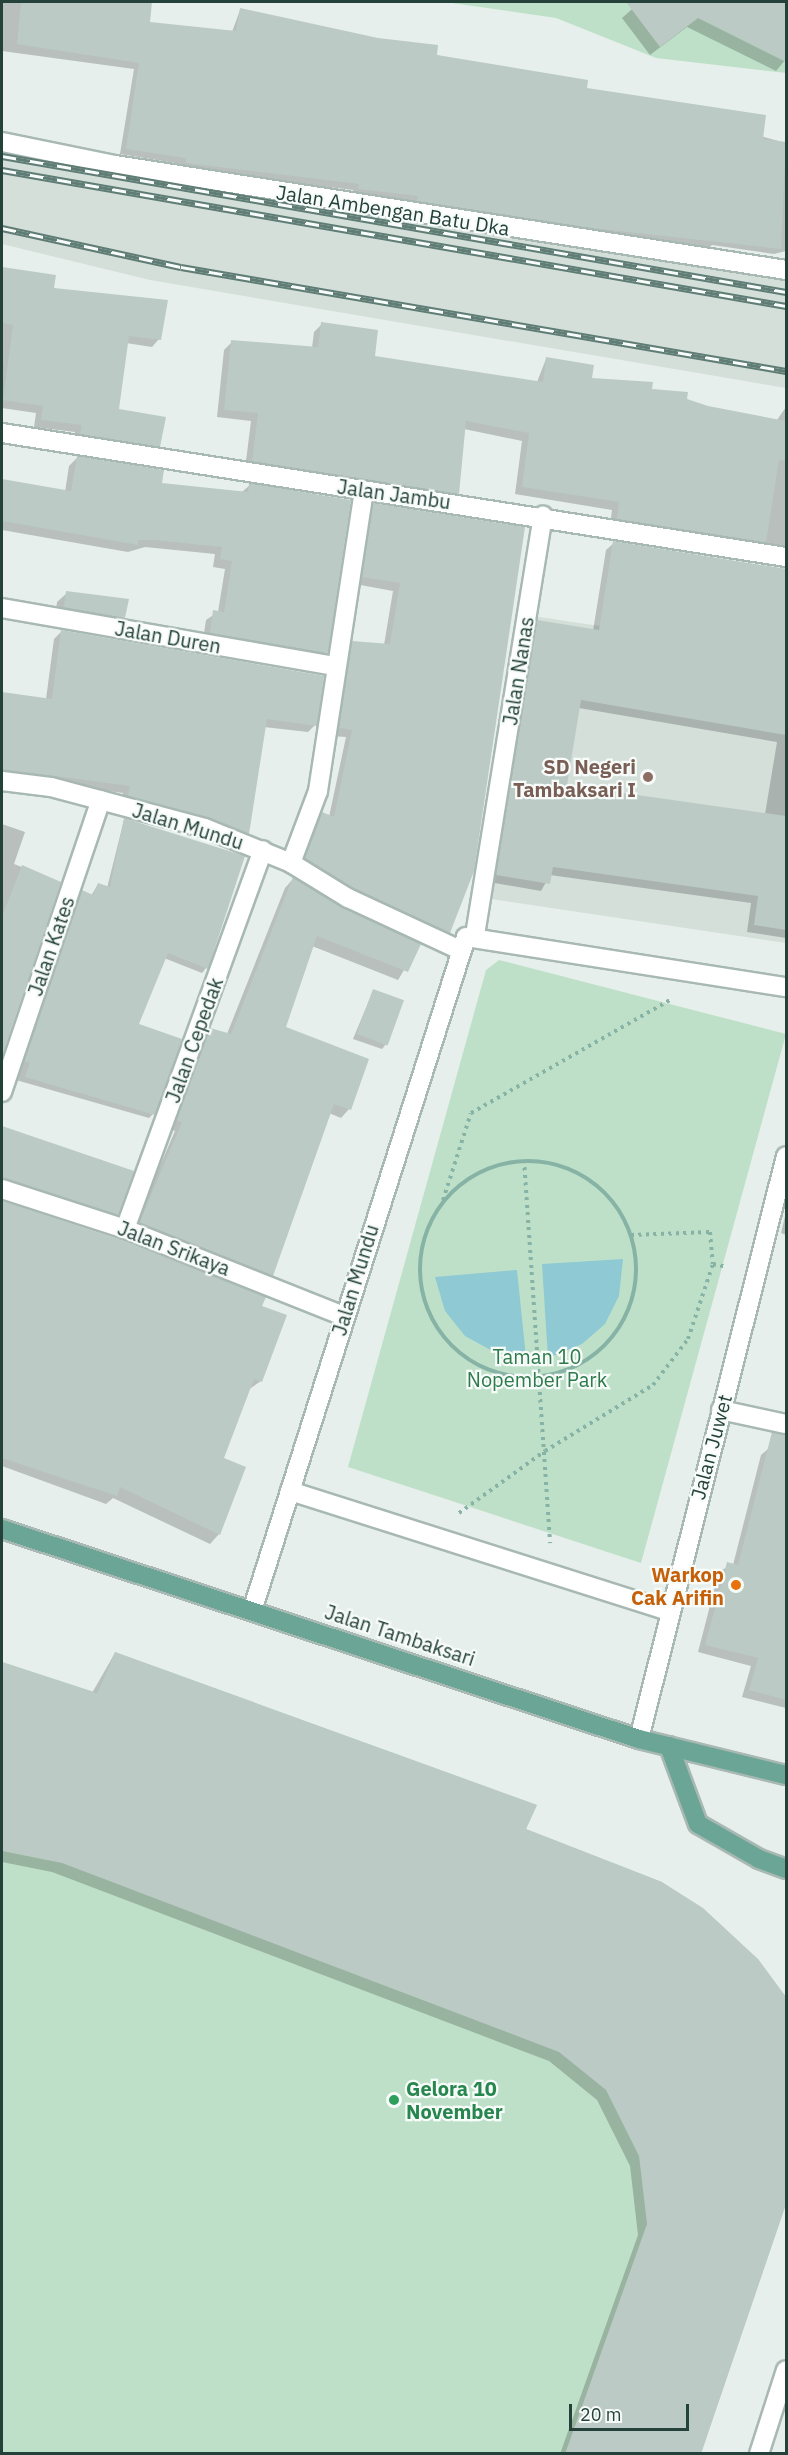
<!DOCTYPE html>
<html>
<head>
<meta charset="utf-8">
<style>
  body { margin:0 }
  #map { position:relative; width:788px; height:2455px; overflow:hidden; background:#e6efeb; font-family:"IBM Plex Sans",sans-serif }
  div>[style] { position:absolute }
  .built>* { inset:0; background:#d4dfda }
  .green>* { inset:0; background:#bfe0c8 }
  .water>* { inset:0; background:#8ec9d4 }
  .shadow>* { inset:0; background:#0003 }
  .building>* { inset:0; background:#bbcac4; transform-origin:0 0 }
  .path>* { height:4px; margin-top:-2px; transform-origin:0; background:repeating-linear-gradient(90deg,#86b3a5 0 3px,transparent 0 7.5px) }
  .path>.ring { margin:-2px; padding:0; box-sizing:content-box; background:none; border:4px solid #86b3a5; border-radius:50% }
  .roads { filter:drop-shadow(2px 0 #a8b8b2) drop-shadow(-2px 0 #a8b8b2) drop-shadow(0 2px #a8b8b2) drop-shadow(0 -2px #a8b8b2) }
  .minor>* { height:18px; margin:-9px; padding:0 9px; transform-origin:9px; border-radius:9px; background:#fff }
  .major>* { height:18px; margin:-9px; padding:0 9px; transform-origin:9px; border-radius:9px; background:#6aa596 }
  .rail>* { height:7px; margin-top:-3.5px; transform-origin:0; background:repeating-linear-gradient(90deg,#f7fbf9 0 14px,#5f7d75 0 28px); box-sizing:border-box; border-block:2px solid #5f7d75 }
  .dots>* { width:16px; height:16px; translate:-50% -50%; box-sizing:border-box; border:3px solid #f7fbf9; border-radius:50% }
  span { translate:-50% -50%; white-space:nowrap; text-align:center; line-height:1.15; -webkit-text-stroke:4.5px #f7fbf9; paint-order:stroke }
  .street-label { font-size:20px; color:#24423a }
  .education-label { font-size:20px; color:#785e54; font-weight:700 }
  .right { translate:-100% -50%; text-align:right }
  .park-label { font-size:20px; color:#2d7a4b }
  .food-label { font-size:20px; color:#c56008; font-weight:700 }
  .leisure-label { font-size:20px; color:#27864d; font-weight:700 }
  .left { translate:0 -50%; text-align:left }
  .frame { position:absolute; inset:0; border:3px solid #24423a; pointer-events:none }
  .scale { position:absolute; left:569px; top:2404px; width:120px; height:27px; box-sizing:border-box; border:3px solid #24423a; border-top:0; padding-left:8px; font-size:18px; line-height:21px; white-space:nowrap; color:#24423a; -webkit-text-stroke:4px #f7fbf9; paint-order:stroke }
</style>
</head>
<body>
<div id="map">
  <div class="built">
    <div style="clip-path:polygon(2px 142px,786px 271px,786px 388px,150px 280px,2px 244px)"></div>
    <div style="clip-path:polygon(533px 616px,786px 654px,786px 943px,491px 899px)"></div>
  </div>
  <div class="green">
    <div style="clip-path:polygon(445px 2px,786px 2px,786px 73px,656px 58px,556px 18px)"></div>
    <div style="clip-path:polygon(499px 960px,786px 1034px,641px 1563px,348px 1467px,486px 970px)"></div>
    <div style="clip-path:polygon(115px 1652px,537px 1805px,526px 1829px,662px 1882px,758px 1959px,786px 1997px,786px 2204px,701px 2453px,2px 2453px,2px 1662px,97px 1693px)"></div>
  </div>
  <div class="water">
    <div style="clip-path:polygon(623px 1259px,619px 1296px,605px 1324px,582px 1344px,548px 1358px,542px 1264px)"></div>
    <div style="clip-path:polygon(517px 1270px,526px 1357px,498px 1354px,465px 1336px,445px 1311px,435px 1277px)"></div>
  </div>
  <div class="shadow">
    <div style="clip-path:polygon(2px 2px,151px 2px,148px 24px,232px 32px,240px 10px,585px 89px,786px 143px,786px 251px,774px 254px,712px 245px,707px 250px,412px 207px,412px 202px,353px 195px,353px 190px,180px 169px,181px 164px,120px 154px,134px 69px,2px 51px)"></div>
    <div style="clip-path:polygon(640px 2px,786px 2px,786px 59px,776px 71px,687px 27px,650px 55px,622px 18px)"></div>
    <div style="clip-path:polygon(2px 269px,54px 276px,52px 290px,159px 339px,152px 347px,126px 343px,117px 410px,159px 446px,152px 453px,74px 441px,75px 432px,34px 427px,36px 413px,2px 408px)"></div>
    <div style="clip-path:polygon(322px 324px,373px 358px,537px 382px,546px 359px,590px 379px,707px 407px,777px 420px,786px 407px,786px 558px,610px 526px,612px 510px,515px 494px,522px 441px,464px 429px,457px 493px,450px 501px,245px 469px,251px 421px,217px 417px,224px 350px,232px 342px,312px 348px,314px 332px)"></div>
    <div style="clip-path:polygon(77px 458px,160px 484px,242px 492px,250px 485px,326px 653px,318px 661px,203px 640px,206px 620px,218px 612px,225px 569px,213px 567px,215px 554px,145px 547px,128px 552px,2px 530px,2px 481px,65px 492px,69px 466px)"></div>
    <div style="clip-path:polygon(374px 505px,523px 528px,448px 932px,441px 940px,298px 866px,315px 822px,322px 814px,329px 817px,346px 737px,332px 736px,345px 650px,353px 643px,384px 645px,393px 591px,355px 584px,366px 512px)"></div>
    <div style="clip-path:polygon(evenodd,614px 543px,786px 569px,786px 938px,747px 932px,751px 903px,550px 875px,541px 891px,489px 882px,530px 629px,538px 622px,593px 631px,606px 550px,614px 543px,579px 708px,777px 742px,765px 814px,565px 786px,579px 708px)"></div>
    <div style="clip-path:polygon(67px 593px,124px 617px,114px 627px,55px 617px,57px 602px)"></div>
    <div style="clip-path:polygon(62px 631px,315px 725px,308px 732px,264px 727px,247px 833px,240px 840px,121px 803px,123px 793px,2px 777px,2px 693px,46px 699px,54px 639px)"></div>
    <div style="clip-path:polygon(124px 820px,206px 968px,202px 973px,164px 958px,137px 1025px,153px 1114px,149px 1118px,16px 1080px,78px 897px,83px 892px,91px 896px,98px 884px,107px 888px)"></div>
    <div style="clip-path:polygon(2px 824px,25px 832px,14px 864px,60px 882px,2px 1054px)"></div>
    <div style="clip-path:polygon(293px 879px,419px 945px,398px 980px,312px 946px,284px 1028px,349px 1109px,341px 1118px,329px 1113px,272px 1275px,263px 1284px,132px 1231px,175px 1131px,169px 1129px,202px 1039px,211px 1030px,227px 1034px,285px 888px)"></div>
    <div style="clip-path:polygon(373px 991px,386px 1044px,382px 1049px,353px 1039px)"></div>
    <div style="clip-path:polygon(2px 1127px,132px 1172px,117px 1214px,107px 1224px,2px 1189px)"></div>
    <div style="clip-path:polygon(2px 1202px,121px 1241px,260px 1307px,261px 1381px,248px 1390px,222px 1459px,219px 1534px,210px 1544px,113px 1498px,106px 1504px,2px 1466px)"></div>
    <div style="clip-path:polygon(786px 1212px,786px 1235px,781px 1233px)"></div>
    <div style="clip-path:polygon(769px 1448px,786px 1452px,786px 1708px,742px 1697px,751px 1666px,698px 1652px,719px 1571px,733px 1565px,761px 1455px)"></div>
    <div style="clip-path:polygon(115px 1653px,524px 1830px,757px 1960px,786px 1999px,786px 2199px,698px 2454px,560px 2454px,638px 2235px,630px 2166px,597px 2100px,549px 2061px,52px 1872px,2px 1862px,2px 1665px,92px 1693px)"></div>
  </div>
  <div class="building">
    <div style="clip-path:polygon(21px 2px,152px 2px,150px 22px,236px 31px,240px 8px,378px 38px,438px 45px,437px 55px,588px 80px,587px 88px,766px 115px,763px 139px,786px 142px,781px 249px,592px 228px,417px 201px,418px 196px,358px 189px,359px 184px,186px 163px,186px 158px,126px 149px,139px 63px,17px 44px)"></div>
    <div style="clip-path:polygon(626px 2px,786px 2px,786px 62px,698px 18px,660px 47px)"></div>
    <div style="clip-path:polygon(2px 267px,56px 275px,54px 288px,168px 300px,161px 340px,129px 336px,119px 409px,166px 417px,160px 447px,80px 434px,82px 425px,41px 420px,43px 406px,3px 400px,13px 325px,2px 323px)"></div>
    <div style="clip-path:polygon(321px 322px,378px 330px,375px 356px,543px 382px,546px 357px,594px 365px,592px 378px,653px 382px,652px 389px,688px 392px,687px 399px,708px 406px,786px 421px,786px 461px,779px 460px,766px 542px,617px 519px,619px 502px,522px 487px,529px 433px,466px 421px,459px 494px,252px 461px,258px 413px,224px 410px,231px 340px,318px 347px)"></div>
    <div style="clip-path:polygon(77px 456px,164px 470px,162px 483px,248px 492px,249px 483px,351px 500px,328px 653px,210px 633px,213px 610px,224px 612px,232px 561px,220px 559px,222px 547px,154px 540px,138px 540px,138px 545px,2px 521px,2px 479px,71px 491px)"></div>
    <div style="clip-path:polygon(373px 503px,525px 527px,474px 871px,450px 933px,353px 888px,305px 858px,322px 812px,334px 817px,352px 730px,339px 728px,352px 641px,390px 644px,400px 583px,362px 577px)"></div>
    <div style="clip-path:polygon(613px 541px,786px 569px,786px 735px,581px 700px,567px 785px,786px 816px,786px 930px,754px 925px,758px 896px,553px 867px,550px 884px,496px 875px,537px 620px,599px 630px)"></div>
    <div style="clip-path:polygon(66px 591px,129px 599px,125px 618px,64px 607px)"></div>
    <div style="clip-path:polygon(61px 630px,324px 676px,317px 726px,267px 719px,249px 834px,128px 796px,130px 786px,2px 769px,2px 692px,52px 699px)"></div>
    <div style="clip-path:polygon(124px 818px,245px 856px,208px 969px,168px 953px,139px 1024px,182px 1039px,155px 1115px,25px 1077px,30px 1063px,24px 1061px,82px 890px,93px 895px,98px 883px,110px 887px)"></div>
    <div style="clip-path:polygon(22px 865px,61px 882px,3px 1053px,2px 917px)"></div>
    <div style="clip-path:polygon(293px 877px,421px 944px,408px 972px,317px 936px,286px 1027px,369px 1059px,351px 1110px,334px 1104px,273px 1276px,139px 1223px,182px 1122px,176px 1121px,210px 1028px,231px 1034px)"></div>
    <div style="left:373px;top:989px;width:33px;height:48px;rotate:20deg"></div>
    <div style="clip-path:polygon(2px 1126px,134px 1171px,118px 1215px,2px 1178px)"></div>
    <div style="clip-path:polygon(2px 1201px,121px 1240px,266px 1297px,262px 1306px,287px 1315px,262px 1382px,254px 1379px,224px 1458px,246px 1467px,220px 1535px,120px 1487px,117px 1496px,2px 1458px)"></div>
    <div style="clip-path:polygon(772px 1432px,786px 1435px,786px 1700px,749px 1690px,758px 1658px,705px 1645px,727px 1562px,738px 1565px)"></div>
    <div style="clip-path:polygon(115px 1652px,537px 1805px,526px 1829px,662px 1882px,703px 1908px,758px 1959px,786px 1997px,786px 2204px,701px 2454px,565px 2454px,647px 2224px,639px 2156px,606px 2090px,559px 2052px,62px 1863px,2px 1851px,2px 1662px,97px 1693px)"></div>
  </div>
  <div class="path">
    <div style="left:524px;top:1160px;width:384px;rotate:86.1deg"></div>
    <div class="ring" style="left:420px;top:1161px;width:212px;height:212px"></div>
    <div style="left:443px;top:1200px;width:91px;rotate:-72.2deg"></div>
    <div style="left:471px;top:1113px;width:231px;rotate:-29.6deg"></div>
    <div style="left:631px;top:1235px;width:79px;rotate:-2.2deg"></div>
    <div style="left:710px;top:1232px;width:32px;rotate:85deg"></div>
    <div style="left:713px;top:1264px;width:14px;rotate:12deg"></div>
    <div style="left:459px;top:1513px;width:106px;rotate:-35.8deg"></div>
    <div style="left:545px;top:1451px;width:127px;rotate:-31.4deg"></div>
    <div style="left:653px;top:1385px;width:58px;rotate:-52.7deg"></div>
    <div style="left:688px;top:1339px;width:79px;rotate:-71.6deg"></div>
  </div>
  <div class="roads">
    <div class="minor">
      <div style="left:2px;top:142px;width:115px;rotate:11.5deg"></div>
      <div style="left:115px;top:165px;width:679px;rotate:8.89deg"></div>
      <div style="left:2px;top:433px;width:794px;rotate:8.99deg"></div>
      <div style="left:2px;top:608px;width:338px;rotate:9.9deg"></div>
      <div style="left:2px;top:781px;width:49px;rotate:7deg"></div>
      <div style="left:51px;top:787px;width:159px;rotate:14.9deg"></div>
      <div style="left:205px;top:828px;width:93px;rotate:22.1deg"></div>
      <div style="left:291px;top:863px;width:67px;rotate:31.6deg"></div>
      <div style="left:348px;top:898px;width:123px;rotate:24.9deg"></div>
      <div style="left:291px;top:863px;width:77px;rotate:-69.4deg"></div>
      <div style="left:318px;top:791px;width:304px;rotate:-81.3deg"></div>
      <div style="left:475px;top:935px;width:425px;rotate:-80.8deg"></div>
      <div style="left:2px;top:1092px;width:308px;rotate:-71.3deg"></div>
      <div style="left:2px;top:1189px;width:129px;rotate:18deg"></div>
      <div style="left:125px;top:1229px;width:236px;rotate:21.7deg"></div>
      <div style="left:125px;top:1229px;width:403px;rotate:-70deg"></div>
      <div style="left:721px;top:1410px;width:66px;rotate:12.2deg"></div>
      <div style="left:290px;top:1491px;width:397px;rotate:17.6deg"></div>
      <div style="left:252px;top:1611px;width:707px;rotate:-72.38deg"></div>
      <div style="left:466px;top:937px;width:324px;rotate:8.9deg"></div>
      <div style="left:639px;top:1739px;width:601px;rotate:-75.85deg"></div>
      <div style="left:759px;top:2454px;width:88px;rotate:-72.2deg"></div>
    </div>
    <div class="major">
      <div style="left:2px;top:1529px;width:671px;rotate:18.25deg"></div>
      <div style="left:639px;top:1739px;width:151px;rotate:13.8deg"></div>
      <div style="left:669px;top:1746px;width:83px;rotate:69.6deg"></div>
      <div style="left:698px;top:1824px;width:70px;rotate:29.8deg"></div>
      <div style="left:759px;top:1859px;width:29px;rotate:20deg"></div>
    </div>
  </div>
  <div class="rail">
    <div style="left:2px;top:156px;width:796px;rotate:9.84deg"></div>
    <div style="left:2px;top:170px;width:796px;rotate:9.84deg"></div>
    <div style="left:2px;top:228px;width:183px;rotate:12.3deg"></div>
    <div style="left:181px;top:267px;width:614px;rotate:9.75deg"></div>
  </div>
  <div class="dots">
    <div style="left:648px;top:777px;background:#8d6e63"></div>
    <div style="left:736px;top:1585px;background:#e8710a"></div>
    <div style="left:394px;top:2100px;background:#2e9e5b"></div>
  </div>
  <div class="street-label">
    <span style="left:393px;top:210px;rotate:9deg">Jalan Ambengan Batu Dka</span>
    <span style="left:394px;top:494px;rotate:8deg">Jalan Jambu</span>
    <span style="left:168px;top:637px;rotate:10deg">Jalan Duren</span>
    <span style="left:518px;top:671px;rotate:-81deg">Jalan Nanas</span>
    <span style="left:188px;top:826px;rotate:17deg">Jalan Mundu</span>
    <span style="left:51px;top:946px;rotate:-71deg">Jalan Kates</span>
    <span style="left:194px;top:1040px;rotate:-70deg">Jalan Cepedak</span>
    <span style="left:174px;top:1248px;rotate:21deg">Jalan Srikaya</span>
    <span style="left:355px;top:1280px;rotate:-73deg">Jalan Mundu</span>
    <span style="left:711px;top:1447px;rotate:-75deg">Jalan Juwet</span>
    <span style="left:400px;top:1635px;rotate:18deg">Jalan Tambaksari</span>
  </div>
  <div class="education-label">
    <span class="right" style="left:636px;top:778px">SD Negeri<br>Tambaksari I</span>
  </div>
  <div class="park-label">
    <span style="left:537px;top:1368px">Taman 10<br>Nopember Park</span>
  </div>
  <div class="food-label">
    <span class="right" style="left:724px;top:1586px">Warkop<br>Cak Arifin</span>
  </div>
  <div class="leisure-label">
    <span class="left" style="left:406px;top:2100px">Gelora 10<br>November</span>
  </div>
  <div class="frame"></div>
  <div class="scale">20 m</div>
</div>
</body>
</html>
